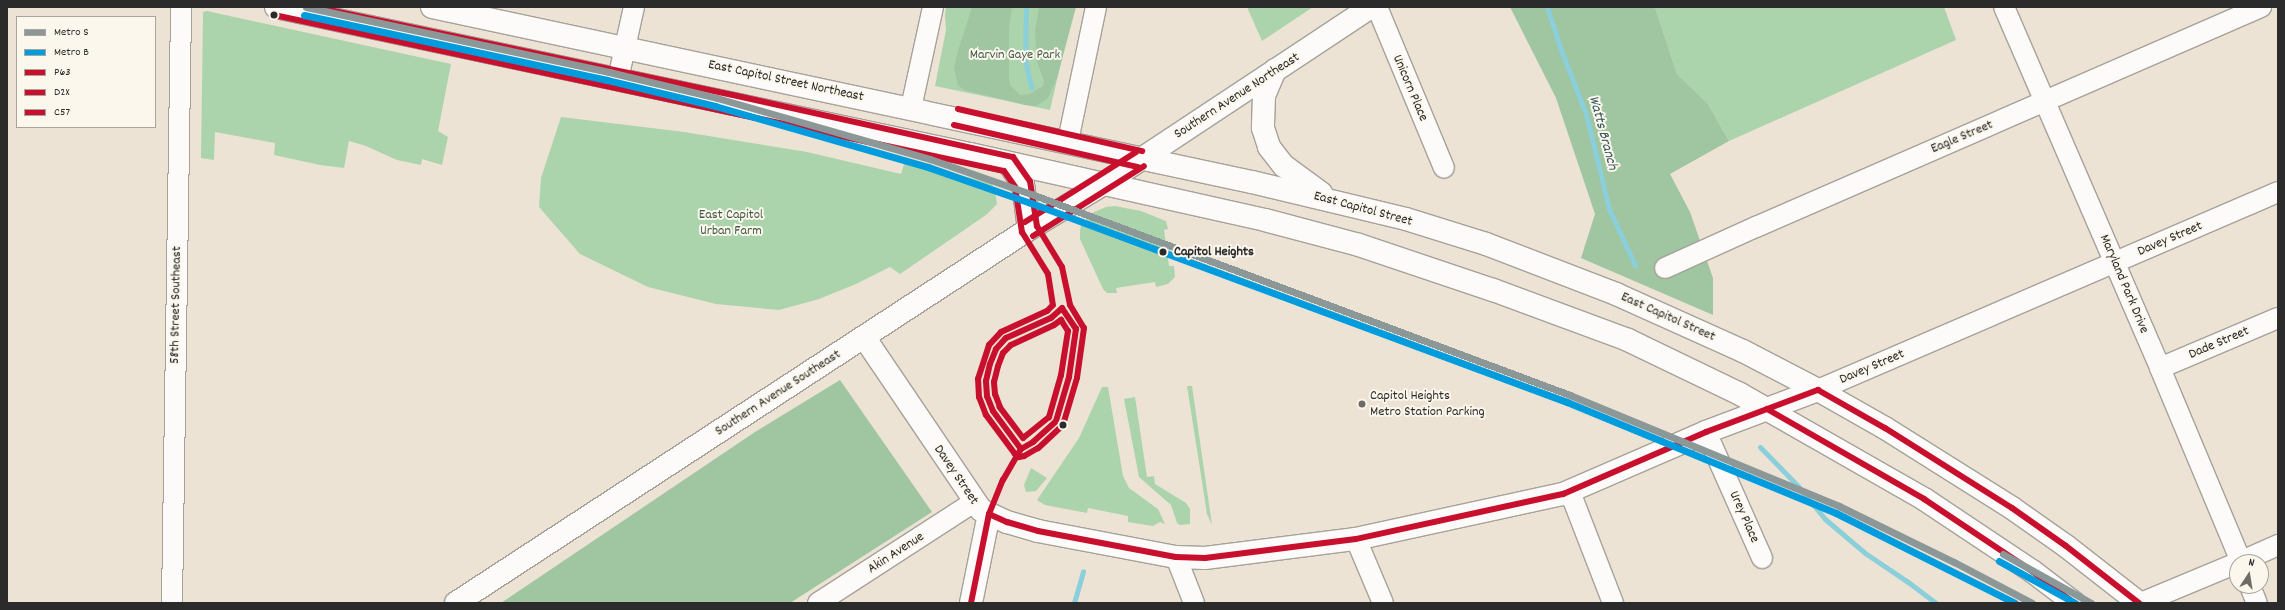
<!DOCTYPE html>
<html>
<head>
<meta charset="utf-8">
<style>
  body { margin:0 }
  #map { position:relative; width:2285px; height:610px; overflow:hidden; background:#ece3d5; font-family:Dekko,sans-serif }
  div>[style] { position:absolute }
  .green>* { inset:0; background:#abd4ac }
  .forest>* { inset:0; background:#9fc5a1 }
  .stream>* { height:5px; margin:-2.5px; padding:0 2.5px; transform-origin:2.5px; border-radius:2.5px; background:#8bcfdb }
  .roads { filter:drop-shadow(1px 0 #a6a199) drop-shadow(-1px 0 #a6a199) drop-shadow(0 1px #a6a199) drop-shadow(0 -1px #a6a199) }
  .minor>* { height:20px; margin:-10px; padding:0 10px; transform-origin:10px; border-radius:10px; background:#fcfbf9 }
  .tertiary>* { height:22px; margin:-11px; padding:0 11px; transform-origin:11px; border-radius:11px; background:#fcfbf9 }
  .secondary>* { height:22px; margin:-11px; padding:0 11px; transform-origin:11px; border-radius:11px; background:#fcfbf9 }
  .primary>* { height:22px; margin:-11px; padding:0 11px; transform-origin:11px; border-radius:11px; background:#fcfbf9 }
  .bus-1>* { height:6px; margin:-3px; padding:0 3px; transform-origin:3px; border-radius:3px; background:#c8102e }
  .bus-2>* { height:6px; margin:-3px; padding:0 3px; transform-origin:3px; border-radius:3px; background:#c8102e }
  .bus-3>* { height:6px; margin:-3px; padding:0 3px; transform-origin:3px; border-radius:3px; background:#c8102e }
  .metro-1>* { height:7px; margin:-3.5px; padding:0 3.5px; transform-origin:3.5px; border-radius:3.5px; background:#8c9797 }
  .metro-2>* { height:7px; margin:-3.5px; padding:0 3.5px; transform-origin:3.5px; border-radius:3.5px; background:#009cde }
  .dots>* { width:11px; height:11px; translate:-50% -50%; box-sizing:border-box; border:2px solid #fbf7ec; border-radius:50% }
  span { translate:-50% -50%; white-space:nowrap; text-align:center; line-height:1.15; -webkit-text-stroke:4px #fbf7ec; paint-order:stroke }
  .park-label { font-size:14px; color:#425a48 }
  .street-label { font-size:14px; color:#2b2b2b }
  .stop-label { font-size:14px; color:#2b2b2b; font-weight:700 }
  .left { translate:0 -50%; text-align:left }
  .poi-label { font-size:14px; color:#2b2b2b }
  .water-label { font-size:15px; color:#3b5a61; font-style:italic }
  .frame { position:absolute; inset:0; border:8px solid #2b2b2b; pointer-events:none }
  .legend { position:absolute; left:16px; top:16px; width:140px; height:112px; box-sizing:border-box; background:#fbf7ec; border:1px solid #a8a59f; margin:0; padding:5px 7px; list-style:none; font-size:12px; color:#2b2b2b }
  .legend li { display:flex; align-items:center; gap:8px; height:20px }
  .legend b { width:20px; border:1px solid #a8a59f }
  .north { position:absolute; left:2229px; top:554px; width:40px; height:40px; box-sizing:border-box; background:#fbf7ec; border:1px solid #a8a59f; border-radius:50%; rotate:12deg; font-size:11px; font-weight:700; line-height:16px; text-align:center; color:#2b2b2b }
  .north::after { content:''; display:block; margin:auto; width:14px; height:18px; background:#6f6b66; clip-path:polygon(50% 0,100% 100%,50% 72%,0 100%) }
</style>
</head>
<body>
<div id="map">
  <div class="green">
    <div style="clip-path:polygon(946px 7px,1074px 7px,1050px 110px,935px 86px,946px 30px,945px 16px)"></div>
    <div style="clip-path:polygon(1247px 7px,1313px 7px,1262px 41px)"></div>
    <div style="clip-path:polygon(1655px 7px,1944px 7px,1956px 40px,1729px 141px,1708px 104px,1677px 74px)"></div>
    <div style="clip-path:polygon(207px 11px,451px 64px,438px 131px,448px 137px,442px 165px,422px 159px,421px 165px,397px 160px,366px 146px,349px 141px,344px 168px,320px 165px,274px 155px,275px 143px,215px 132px,214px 160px,201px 158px,203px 12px)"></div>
    <div style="clip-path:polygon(561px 117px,684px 132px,807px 152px,901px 174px,904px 164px,991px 182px,995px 191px,997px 204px,986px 215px,900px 274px,890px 267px,856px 284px,819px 299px,779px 310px,716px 304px,648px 287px,580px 254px,539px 207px,541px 178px)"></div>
    <div style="clip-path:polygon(1115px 206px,1141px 211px,1166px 221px,1168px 229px,1164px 230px,1169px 266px,1174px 266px,1175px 277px,1168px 284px,1156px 287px,1155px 282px,1116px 288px,1117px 293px,1107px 293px,1103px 289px,1080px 239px,1080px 231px,1081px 225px,1094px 212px,1106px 207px)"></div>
    <div style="clip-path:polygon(1187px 386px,1192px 386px,1212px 525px,1207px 514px)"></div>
    <div style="clip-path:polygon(1102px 387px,1108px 387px,1123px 476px,1129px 488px,1158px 509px,1165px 524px,1160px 522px,1153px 526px,1128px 522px,1128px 516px,1088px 508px,1087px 513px,1045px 505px,1037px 500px,1079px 438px)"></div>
    <div style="clip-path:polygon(1135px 397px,1147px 477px,1154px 476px,1155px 484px,1186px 503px,1190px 509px,1190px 524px,1180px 525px,1177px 523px,1171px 505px,1139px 477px,1124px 399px)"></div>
    <div style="clip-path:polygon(1031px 468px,1047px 478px,1036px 491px,1026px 492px,1024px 485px)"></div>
  </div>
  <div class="forest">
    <div style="clip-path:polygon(972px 7px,1012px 7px,1009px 28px,1009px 79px,1010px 85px,1020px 95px,1030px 94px,1043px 86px,1044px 81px,1037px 62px,1035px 31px,1039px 7px,1076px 7px,1057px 78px,1048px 98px,1036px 106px,1025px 105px,964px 90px,958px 85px,954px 69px,957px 54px)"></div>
    <div style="clip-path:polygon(1510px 7px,1655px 7px,1677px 74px,1708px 104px,1729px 141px,1670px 174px,1690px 212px,1713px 278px,1713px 315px,1581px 258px,1595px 214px,1556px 98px)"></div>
    <div style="clip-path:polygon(840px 380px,932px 512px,790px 603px,501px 603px,755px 432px)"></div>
  </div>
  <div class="stream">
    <div style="left:1026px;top:7px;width:53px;rotate:91.1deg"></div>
    <div style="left:1025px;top:60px;width:28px;rotate:77deg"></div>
    <div style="left:1547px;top:7px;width:45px;rotate:72deg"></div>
    <div style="left:1561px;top:50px;width:69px;rotate:68.7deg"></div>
    <div style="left:1586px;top:114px;width:98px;rotate:76.4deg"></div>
    <div style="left:1609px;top:209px;width:62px;rotate:65.1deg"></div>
    <div style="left:1760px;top:447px;width:54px;rotate:45.7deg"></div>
    <div style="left:1798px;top:486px;width:43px;rotate:50.7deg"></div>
    <div style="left:1825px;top:519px;width:52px;rotate:40.4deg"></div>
    <div style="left:1865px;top:553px;width:52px;rotate:34deg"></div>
    <div style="left:1908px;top:582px;width:35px;rotate:37deg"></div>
    <div style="left:1074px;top:603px;width:33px;rotate:-74deg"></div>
  </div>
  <div class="roads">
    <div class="minor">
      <div style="left:1377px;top:7px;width:174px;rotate:67.4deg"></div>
      <div style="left:2004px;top:7px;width:393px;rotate:66.6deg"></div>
      <div style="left:2160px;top:368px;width:210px;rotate:67.3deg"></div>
      <div style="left:618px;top:79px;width:74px;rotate:-77.5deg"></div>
      <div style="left:911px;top:108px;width:103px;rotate:-77.7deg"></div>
      <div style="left:1068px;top:141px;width:137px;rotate:-78.2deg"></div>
      <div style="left:1665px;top:268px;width:100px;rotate:-24.3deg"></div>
      <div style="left:1756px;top:227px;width:551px;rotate:-23.54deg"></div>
      <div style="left:2160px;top:368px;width:128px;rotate:-23deg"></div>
      <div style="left:1818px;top:390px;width:501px;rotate:-23.29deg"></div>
      <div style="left:1706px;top:432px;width:138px;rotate:66deg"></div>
      <div style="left:1570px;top:492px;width:119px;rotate:68.8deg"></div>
      <div style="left:1356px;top:539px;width:69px;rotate:67.1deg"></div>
      <div style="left:1176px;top:557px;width:49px;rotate:68.6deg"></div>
      <div style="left:2240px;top:562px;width:42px;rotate:-24.1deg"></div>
      <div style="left:2250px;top:586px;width:18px;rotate:68deg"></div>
      <div style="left:172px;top:603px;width:596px;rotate:-89.13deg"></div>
      <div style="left:818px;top:603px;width:186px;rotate:-32.9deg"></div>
      <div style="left:2141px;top:603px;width:104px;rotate:-22.6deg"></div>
    </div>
    <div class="tertiary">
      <div style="left:864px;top:337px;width:209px;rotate:55.9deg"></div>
      <div style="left:981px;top:510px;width:29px;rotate:25deg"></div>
      <div style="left:1007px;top:522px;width:32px;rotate:16deg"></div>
      <div style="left:1038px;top:531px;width:140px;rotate:10.7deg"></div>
      <div style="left:1176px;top:557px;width:29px;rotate:2deg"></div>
      <div style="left:1205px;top:558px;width:152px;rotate:-7.2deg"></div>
      <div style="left:1356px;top:539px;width:212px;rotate:-12.3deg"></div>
      <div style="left:1563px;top:494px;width:156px;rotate:-23.4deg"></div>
      <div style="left:1706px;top:432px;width:120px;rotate:-20.6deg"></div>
      <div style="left:971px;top:603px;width:91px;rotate:-78.6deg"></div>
    </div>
    <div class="secondary">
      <div style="left:456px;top:603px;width:684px;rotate:-33.13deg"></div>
      <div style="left:1029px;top:229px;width:85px;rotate:-31.1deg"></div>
    </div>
    <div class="primary">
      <div style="left:276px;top:7px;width:709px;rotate:11.96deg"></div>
      <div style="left:970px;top:154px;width:302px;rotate:12.6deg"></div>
      <div style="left:1265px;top:220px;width:97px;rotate:14.9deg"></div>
      <div style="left:1359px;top:245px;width:141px;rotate:18.6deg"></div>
      <div style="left:1493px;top:290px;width:144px;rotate:20.3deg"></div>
      <div style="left:1628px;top:340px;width:124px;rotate:25.7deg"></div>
      <div style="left:1740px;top:394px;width:212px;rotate:29.7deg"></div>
      <div style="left:1924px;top:499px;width:130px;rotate:33.7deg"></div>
      <div style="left:2032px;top:571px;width:53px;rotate:37.3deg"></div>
      <div style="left:432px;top:7px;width:838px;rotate:12.05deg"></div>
      <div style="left:1252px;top:182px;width:158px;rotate:13.5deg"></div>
      <div style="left:1406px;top:219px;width:84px;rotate:17.4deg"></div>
      <div style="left:1486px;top:244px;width:139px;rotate:21deg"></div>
      <div style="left:1616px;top:294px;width:139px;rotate:24.2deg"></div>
      <div style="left:1743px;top:351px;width:85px;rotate:27.5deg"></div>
      <div style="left:1818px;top:390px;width:77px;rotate:29.6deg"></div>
      <div style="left:1885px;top:428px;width:150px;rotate:32.2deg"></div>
      <div style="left:2012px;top:508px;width:66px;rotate:35.1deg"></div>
      <div style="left:2066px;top:546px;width:93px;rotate:38deg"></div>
      <div style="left:1275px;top:70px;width:28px;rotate:113deg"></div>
      <div style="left:1264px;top:96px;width:32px;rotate:92deg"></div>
      <div style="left:1263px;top:128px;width:20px;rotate:72deg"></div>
      <div style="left:1269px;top:147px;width:24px;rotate:52deg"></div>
      <div style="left:1284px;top:166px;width:46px;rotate:36.1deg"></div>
      <div style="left:1009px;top:164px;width:24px;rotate:55deg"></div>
      <div style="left:1023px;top:184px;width:45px;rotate:82.4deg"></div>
      <div style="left:1102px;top:185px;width:323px;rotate:-33.5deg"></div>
    </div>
  </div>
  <div class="bus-1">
    <div style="left:1767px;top:409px;width:181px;rotate:29.8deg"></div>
    <div style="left:1924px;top:499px;width:130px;rotate:33.7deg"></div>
    <div style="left:2032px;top:571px;width:53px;rotate:37.3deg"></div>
    <div style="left:1021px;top:449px;width:47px;rotate:-126.4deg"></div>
    <div style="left:993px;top:411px;width:16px;rotate:-112deg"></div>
    <div style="left:987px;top:396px;width:15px;rotate:-94deg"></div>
    <div style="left:986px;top:381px;width:17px;rotate:-77deg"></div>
    <div style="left:990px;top:364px;width:16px;rotate:-68deg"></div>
    <div style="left:996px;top:349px;width:15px;rotate:-48deg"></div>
    <div style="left:1006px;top:338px;width:49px;rotate:-24deg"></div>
    <div style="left:1051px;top:318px;width:15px;rotate:-42deg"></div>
    <div style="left:989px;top:514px;width:20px;rotate:24deg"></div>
    <div style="left:1007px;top:522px;width:32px;rotate:16deg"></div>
    <div style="left:1038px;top:531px;width:140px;rotate:10.7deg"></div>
    <div style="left:1176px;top:557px;width:29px;rotate:2deg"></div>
    <div style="left:1205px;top:558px;width:152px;rotate:-7.2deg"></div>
    <div style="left:1356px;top:539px;width:212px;rotate:-12.3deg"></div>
    <div style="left:1563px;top:494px;width:156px;rotate:-23.4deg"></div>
    <div style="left:1706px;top:432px;width:120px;rotate:-20.6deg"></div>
    <div style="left:1818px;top:390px;width:77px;rotate:29.6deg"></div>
    <div style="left:1885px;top:428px;width:150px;rotate:32.2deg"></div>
    <div style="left:2012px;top:508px;width:66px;rotate:35.1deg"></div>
    <div style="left:2066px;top:546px;width:93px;rotate:38deg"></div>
    <div style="left:971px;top:603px;width:91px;rotate:-78.6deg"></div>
    <div style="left:989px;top:514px;width:37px;rotate:-68deg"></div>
    <div style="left:1003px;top:480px;width:36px;rotate:-60deg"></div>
    <div style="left:1021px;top:449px;width:14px;rotate:-30deg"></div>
    <div style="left:1033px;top:442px;width:31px;rotate:-42deg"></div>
    <div style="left:1056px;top:421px;width:46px;rotate:-73.5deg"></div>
    <div style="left:1069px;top:377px;width:49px;rotate:-81.7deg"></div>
    <div style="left:1076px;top:329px;width:25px;rotate:-124deg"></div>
  </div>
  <div class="bus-2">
    <div style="left:274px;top:15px;width:746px;rotate:12.06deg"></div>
    <div style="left:1004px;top:171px;width:19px;rotate:55deg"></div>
    <div style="left:1015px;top:187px;width:46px;rotate:81.2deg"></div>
    <div style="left:1022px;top:232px;width:49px;rotate:58.2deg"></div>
    <div style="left:1048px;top:274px;width:31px;rotate:81deg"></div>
    <div style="left:954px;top:125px;width:189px;rotate:12.9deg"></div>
    <div style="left:1033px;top:236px;width:131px;rotate:-32.2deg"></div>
    <div style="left:1061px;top:320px;width:13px;rotate:58deg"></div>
    <div style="left:1068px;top:331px;width:45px;rotate:99deg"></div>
    <div style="left:1061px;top:375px;width:44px;rotate:105.9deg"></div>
    <div style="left:1049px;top:417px;width:33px;rotate:141deg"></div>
    <div style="left:1023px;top:438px;width:39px;rotate:-127deg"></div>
    <div style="left:1000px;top:407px;width:14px;rotate:-111deg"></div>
    <div style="left:995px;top:394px;width:12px;rotate:-95deg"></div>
    <div style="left:994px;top:382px;width:16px;rotate:-76deg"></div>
    <div style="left:998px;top:366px;width:14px;rotate:-69deg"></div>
    <div style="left:1003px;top:353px;width:11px;rotate:-45deg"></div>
    <div style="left:1011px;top:345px;width:47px;rotate:-24.9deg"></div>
    <div style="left:1054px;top:325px;width:9px;rotate:-36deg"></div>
  </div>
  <div class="bus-3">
    <div style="left:315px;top:7px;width:427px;rotate:11.9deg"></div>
    <div style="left:733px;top:95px;width:287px;rotate:12.5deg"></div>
    <div style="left:1013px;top:157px;width:29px;rotate:55deg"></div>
    <div style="left:1030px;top:181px;width:46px;rotate:81.2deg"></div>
    <div style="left:1037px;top:226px;width:48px;rotate:58.6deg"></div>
    <div style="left:1062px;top:267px;width:39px;rotate:78deg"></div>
    <div style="left:1070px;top:305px;width:27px;rotate:59deg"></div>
    <div style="left:1084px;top:328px;width:50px;rotate:98deg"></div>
    <div style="left:1077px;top:378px;width:49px;rotate:106.6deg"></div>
    <div style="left:1063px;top:425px;width:34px;rotate:137deg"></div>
    <div style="left:1038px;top:448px;width:16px;rotate:150deg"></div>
    <div style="left:1024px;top:456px;width:5px;rotate:169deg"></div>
    <div style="left:1019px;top:457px;width:5px;rotate:-143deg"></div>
    <div style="left:1015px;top:454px;width:49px;rotate:-126.6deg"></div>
    <div style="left:986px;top:415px;width:19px;rotate:-111deg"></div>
    <div style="left:979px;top:397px;width:18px;rotate:-93deg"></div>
    <div style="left:978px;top:379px;width:36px;rotate:-72deg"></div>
    <div style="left:989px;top:345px;width:18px;rotate:-47deg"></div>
    <div style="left:1001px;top:332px;width:51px;rotate:-24.5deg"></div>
    <div style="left:1047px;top:311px;width:8px;rotate:-45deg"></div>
    <div style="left:958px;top:109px;width:189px;rotate:12.9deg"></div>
    <div style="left:1025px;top:222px;width:131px;rotate:-32.2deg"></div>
  </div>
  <div class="metro-1">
    <div style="left:306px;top:7px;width:310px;rotate:12.1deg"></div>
    <div style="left:609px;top:72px;width:111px;rotate:13.5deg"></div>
    <div style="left:717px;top:98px;width:222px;rotate:16deg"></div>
    <div style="left:930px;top:159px;width:110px;rotate:19.1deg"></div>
    <div style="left:1034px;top:195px;width:572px;rotate:20.46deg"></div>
    <div style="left:1570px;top:395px;width:291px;rotate:22.4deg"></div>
    <div style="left:1839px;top:506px;width:128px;rotate:26deg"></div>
    <div style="left:1954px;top:562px;width:88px;rotate:27.7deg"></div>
    <div style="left:2003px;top:554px;width:101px;rotate:29.1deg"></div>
  </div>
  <div class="metro-2">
    <div style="left:304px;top:15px;width:310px;rotate:12.1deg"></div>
    <div style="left:607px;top:80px;width:111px;rotate:13.5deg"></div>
    <div style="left:715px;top:106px;width:222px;rotate:16deg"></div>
    <div style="left:928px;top:167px;width:109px;rotate:19.3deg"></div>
    <div style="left:1031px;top:203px;width:572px;rotate:20.37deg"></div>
    <div style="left:1567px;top:402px;width:291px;rotate:22.4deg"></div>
    <div style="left:1836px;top:513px;width:200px;rotate:26.7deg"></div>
    <div style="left:1999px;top:561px;width:87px;rotate:28.9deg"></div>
  </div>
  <div class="dots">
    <div style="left:274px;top:15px;background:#2b2b2b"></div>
    <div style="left:1163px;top:252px;background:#2b2b2b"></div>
    <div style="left:1362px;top:404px;background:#6f6b66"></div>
    <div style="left:1063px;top:425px;background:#2b2b2b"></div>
  </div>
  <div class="park-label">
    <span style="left:1015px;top:55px">Marvin Gaye Park</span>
    <span style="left:731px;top:223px">East Capitol<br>Urban Farm</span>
  </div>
  <div class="street-label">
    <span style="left:786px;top:81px;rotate:12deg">East Capitol Street Northeast</span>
    <span style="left:1410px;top:88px;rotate:67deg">Unicorn Place</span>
    <span style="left:1237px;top:96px;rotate:-33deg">Southern Avenue Northeast</span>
    <span style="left:1962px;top:137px;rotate:-23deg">Eagle Street</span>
    <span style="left:1363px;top:209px;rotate:15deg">East Capitol Street</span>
    <span style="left:2170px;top:239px;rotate:-23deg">Davey Street</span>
    <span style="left:2124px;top:284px;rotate:67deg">Maryland Park Drive</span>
    <span style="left:176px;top:305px;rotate:-89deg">58th Street Southeast</span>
    <span style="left:1668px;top:317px;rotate:24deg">East Capitol Street</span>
    <span style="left:2219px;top:343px;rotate:-23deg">Dade Street</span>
    <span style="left:1872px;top:367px;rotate:-23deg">Davey Street</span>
    <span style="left:778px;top:393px;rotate:-33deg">Southern Avenue Southeast</span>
    <span style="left:956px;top:475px;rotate:56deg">Davey Street</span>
    <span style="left:1744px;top:517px;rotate:66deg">Urey Place</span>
    <span style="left:896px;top:553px;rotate:-33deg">Akin Avenue</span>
  </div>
  <div class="stop-label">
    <span class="left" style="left:1174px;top:252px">Capitol Heights</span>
  </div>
  <div class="poi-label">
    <span class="left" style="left:1370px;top:404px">Capitol Heights<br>Metro Station Parking</span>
  </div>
  <div class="water-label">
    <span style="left:1602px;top:133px;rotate:75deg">Watts Branch</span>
  </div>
  <div class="frame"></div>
  <ul class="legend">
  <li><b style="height:5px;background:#8c9797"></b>Metro S</li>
  <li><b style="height:5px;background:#009cde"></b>Metro B</li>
  <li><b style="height:5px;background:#c8102e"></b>P63</li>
  <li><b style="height:5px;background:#c8102e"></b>D2X</li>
  <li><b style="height:5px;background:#c8102e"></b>C57</li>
  </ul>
  <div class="north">N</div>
</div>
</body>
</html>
